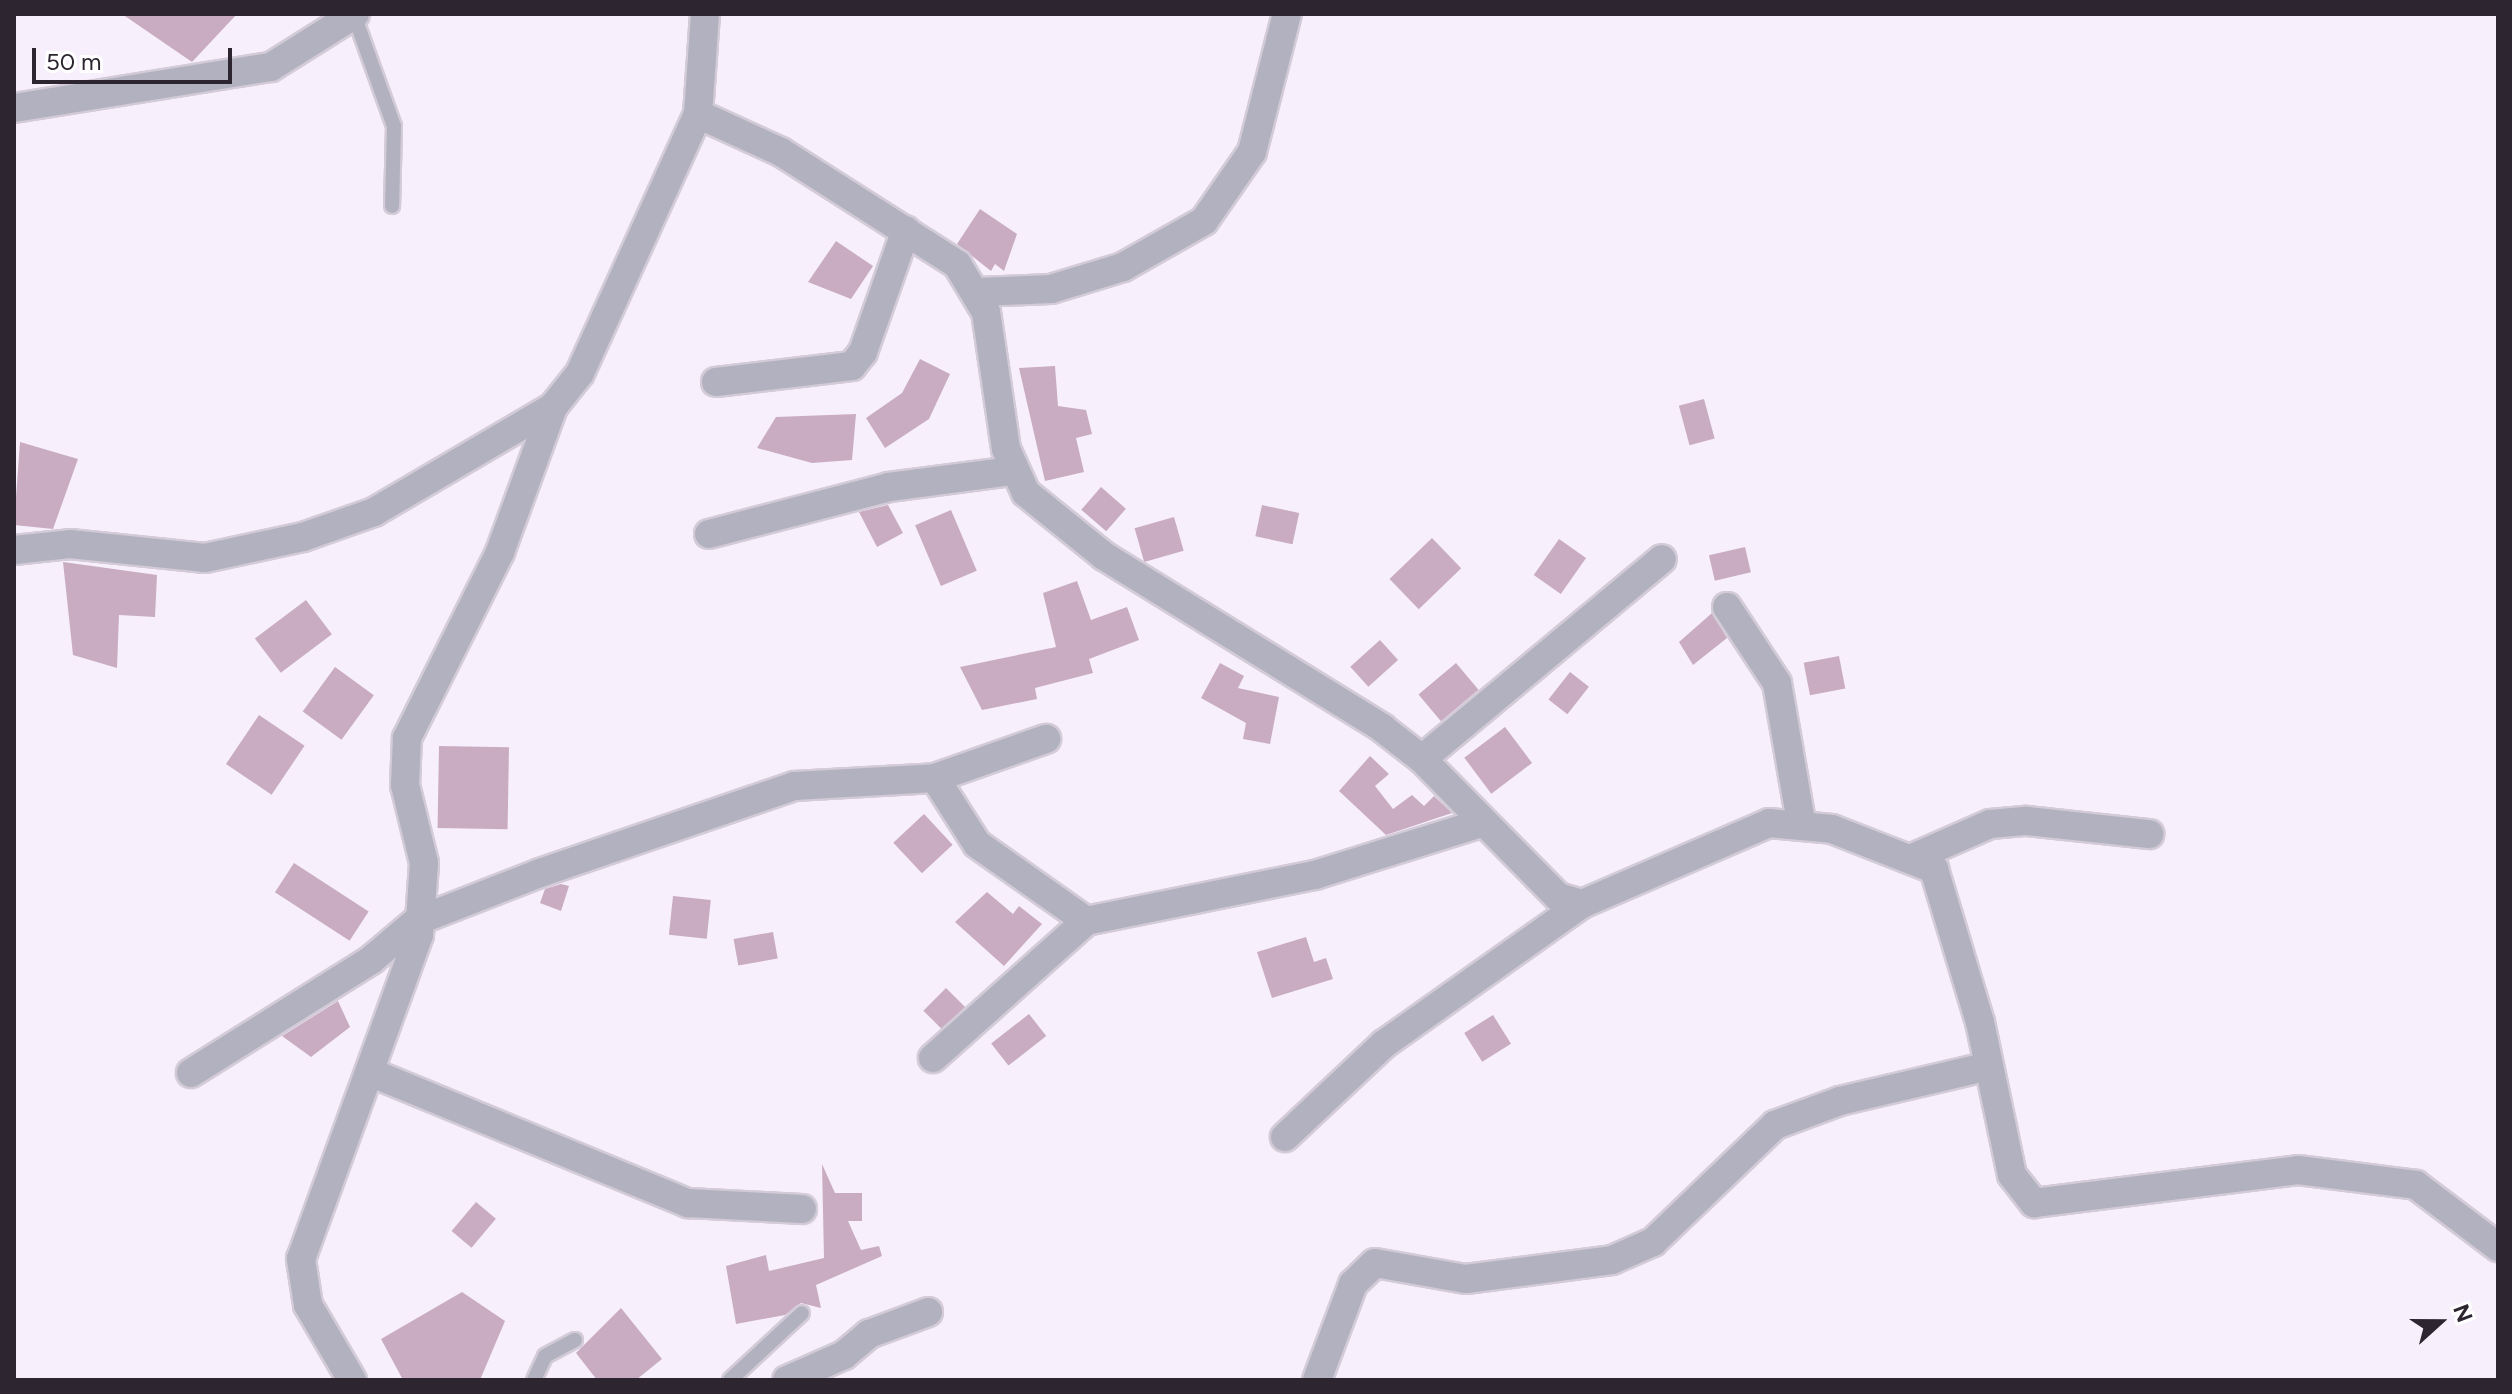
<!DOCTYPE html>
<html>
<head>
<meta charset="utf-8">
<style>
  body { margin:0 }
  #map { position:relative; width:2512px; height:1394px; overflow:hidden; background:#f7effc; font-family:Figtree,sans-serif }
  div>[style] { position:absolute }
  .building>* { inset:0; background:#c9acc1; transform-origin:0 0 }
  .roads { filter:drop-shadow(2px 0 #d3cbd7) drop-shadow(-2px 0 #d3cbd7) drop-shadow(0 2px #d3cbd7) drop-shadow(0 -2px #d3cbd7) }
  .service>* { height:14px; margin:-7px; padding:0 7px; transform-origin:7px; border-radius:7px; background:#b2b1bf }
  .minor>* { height:28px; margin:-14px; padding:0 14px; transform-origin:14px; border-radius:14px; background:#b2b1bf }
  span { translate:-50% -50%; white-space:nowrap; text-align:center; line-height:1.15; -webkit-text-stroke:8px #fff; paint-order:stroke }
  .frame { position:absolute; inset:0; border:16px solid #2d2631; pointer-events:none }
  .north { position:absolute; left:2400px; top:1282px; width:80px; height:80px; -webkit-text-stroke:6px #fff; paint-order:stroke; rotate:69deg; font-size:22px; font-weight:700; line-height:32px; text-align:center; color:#2d2631 }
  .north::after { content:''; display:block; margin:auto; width:28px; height:36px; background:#2d2631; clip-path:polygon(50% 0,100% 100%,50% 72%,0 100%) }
  .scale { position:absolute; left:32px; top:48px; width:200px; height:36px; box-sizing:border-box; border:4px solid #2d2631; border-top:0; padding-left:10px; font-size:24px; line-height:28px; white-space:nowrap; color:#2d2631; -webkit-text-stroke:6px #fff; paint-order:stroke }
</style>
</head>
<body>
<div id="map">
  <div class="building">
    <div style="clip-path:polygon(122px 14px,237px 14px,192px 62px)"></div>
    <div style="clip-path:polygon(980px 209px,1017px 234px,1004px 271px,995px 264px,991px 271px,957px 244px)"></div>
    <div style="clip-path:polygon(836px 241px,873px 266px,851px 299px,808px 282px)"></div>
    <div style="clip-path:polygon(920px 359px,950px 374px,929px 419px,885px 448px,866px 418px,902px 393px)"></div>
    <div style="clip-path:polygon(1055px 366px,1058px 406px,1086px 410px,1092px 434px,1076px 438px,1084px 472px,1045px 481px,1019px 368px)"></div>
    <div style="left:1704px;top:399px;width:41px;height:26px;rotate:75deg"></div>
    <div style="clip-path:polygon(856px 414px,852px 460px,812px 463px,757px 448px,776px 417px)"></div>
    <div style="clip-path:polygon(20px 442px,78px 459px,53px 529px,14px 525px)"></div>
    <div style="left:1101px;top:487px;width:33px;height:30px;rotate:41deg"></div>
    <div style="clip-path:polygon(888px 505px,903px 533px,877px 547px,859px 512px)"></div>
    <div style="left:1262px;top:505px;width:38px;height:32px;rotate:12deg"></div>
    <div style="left:951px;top:510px;width:66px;height:39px;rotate:67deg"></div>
    <div style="left:1174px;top:517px;width:35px;height:41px;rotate:74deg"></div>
    <div style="left:1432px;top:538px;width:42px;height:59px;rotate:46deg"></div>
    <div style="left:1559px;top:539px;width:33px;height:44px;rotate:35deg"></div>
    <div style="left:1745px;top:547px;width:26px;height:37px;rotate:77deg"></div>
    <div style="clip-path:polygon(63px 562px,157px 575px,155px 617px,119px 615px,117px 668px,73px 655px)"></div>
    <div style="clip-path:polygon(1077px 581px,1091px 620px,1127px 607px,1139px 640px,1089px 659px,1093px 673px,1035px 688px,1037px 699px,982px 710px,960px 667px,1056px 647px,1043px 593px)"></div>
    <div style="left:306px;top:600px;width:43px;height:64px;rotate:53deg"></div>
    <div style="clip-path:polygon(1712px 613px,1727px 638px,1693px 665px,1679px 642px)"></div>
    <div style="left:1380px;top:640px;width:27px;height:40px;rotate:48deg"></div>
    <div style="left:1839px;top:656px;width:33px;height:36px;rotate:79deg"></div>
    <div style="clip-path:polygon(1220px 663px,1244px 676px,1238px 688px,1279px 697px,1270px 744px,1243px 739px,1246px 723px,1201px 698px)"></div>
    <div style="left:1456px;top:663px;width:35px;height:49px;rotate:50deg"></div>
    <div style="left:335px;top:667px;width:48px;height:55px;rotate:36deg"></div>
    <div style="left:1570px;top:672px;width:24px;height:35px;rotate:38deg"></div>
    <div style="left:259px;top:715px;width:55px;height:59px;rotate:34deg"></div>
    <div style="left:1505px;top:727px;width:45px;height:51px;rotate:53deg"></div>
    <div style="left:439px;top:746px;width:70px;height:82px;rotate:1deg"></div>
    <div style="clip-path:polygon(1370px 756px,1389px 774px,1375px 786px,1393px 809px,1412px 795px,1424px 806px,1434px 796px,1452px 813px,1386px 835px,1339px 791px)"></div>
    <div style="left:924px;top:814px;width:42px;height:42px;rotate:47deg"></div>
    <div style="left:294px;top:863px;width:89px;height:35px;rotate:33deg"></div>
    <div style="clip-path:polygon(561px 884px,569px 886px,561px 911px,540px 903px,545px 889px)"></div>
    <div style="clip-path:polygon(987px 892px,1013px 914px,1019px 906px,1042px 924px,1004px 966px,955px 922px)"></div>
    <div style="left:673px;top:896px;width:38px;height:39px;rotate:6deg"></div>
    <div style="left:773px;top:932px;width:27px;height:40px;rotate:80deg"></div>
    <div style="clip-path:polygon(1306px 937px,1314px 962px,1326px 958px,1333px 979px,1272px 998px,1257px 952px)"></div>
    <div style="left:946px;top:988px;width:27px;height:32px;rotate:45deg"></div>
    <div style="clip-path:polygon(338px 1001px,350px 1027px,311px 1057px,282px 1036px)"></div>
    <div style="left:1029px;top:1014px;width:28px;height:48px;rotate:52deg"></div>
    <div style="left:1493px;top:1015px;width:34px;height:34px;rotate:58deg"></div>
    <div style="clip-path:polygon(822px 1164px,835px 1193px,862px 1193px,862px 1221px,848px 1221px,861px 1250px,879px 1246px,882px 1256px,816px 1285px,821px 1308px,801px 1303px,785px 1315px,736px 1324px,726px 1266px,766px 1255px,769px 1271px,824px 1258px)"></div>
    <div style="left:476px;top:1202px;width:26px;height:38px;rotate:40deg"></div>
    <div style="clip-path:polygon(462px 1292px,505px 1321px,480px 1380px,403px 1380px,381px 1339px)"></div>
    <div style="clip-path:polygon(621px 1308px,662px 1359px,636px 1380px,597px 1380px,576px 1353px)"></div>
  </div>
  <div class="roads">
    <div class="service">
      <div style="left:354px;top:15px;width:118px;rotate:70.2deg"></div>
      <div style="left:394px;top:126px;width:80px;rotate:91.4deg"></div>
      <div style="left:534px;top:1380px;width:26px;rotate:-65deg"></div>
      <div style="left:545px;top:1356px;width:34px;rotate:-28deg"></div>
      <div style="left:730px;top:1380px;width:98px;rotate:-42.9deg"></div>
    </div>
    <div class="minor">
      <div style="left:14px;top:108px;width:260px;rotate:-9.1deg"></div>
      <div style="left:271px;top:67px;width:99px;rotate:-32.2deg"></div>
      <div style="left:698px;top:114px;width:91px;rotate:24.6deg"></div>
      <div style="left:781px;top:152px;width:209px;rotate:32.5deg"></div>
      <div style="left:957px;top:264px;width:56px;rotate:58.9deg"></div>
      <div style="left:986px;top:312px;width:138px;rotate:81.7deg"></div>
      <div style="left:1006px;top:449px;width:48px;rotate:65.6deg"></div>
      <div style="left:1026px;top:493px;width:100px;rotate:38.9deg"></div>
      <div style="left:1104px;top:556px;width:327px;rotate:31.7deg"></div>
      <div style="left:1382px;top:728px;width:51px;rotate:37.8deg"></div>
      <div style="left:1422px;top:759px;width:194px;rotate:45.4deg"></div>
      <div style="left:1558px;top:897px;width:25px;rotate:16deg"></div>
      <div style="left:1582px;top:904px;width:204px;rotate:-23.4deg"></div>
      <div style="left:1769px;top:823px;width:63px;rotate:5.4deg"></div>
      <div style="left:1832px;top:829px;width:110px;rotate:21.4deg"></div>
      <div style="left:1934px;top:869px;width:160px;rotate:73.3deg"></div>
      <div style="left:1980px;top:1022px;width:156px;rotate:78.2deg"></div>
      <div style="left:2012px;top:1175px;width:36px;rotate:52deg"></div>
      <div style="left:2034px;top:1203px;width:266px;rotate:-7.1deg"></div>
      <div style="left:2298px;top:1170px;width:119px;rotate:7.2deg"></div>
      <div style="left:2416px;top:1185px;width:103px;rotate:37.1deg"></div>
      <div style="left:979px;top:292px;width:72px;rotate:-2.4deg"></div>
      <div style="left:1051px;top:289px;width:75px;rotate:-17deg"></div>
      <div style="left:1123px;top:267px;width:93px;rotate:-29.6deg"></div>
      <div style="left:1204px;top:221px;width:84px;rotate:-55.2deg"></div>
      <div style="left:1252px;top:152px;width:142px;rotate:-75.8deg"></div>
      <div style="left:716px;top:382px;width:137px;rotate:-6.7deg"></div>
      <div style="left:852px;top:366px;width:18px;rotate:-52deg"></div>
      <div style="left:863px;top:352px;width:129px;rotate:-70.6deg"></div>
      <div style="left:709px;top:534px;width:186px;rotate:-14.6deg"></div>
      <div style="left:889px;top:487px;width:125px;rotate:-7.4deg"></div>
      <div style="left:14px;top:550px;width:56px;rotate:-6.1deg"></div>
      <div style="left:70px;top:544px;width:136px;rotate:5.9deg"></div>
      <div style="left:205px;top:558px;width:100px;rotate:-12.1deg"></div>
      <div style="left:303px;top:537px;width:75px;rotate:-19.4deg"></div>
      <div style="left:374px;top:512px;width:208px;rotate:-30.4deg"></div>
      <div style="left:553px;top:407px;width:43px;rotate:-51.5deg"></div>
      <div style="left:580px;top:373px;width:285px;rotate:-65.5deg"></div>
      <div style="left:698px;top:114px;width:100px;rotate:-86deg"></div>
      <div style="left:1727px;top:607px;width:91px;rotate:56.7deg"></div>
      <div style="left:1777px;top:683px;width:141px;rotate:80.2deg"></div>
      <div style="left:1422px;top:759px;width:312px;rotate:-39.8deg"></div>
      <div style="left:935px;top:778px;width:78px;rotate:57.5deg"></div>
      <div style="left:977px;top:844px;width:133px;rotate:35.2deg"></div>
      <div style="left:1086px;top:921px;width:234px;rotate:-11.4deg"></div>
      <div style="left:1315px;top:875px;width:174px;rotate:-17.4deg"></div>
      <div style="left:1910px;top:859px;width:87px;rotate:-23.6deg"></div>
      <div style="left:1990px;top:824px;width:37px;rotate:-5deg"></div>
      <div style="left:2027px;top:821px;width:123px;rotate:6.1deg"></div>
      <div style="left:933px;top:1058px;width:205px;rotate:-41.8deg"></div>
      <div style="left:191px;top:1073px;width:213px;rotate:-32.1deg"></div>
      <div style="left:371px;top:960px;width:60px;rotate:-40.3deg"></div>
      <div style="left:417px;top:921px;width:132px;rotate:-21.3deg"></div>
      <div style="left:540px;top:873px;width:268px;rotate:-18.9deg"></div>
      <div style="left:794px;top:786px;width:141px;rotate:-3.2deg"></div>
      <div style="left:935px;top:778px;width:118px;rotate:-19.4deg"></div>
      <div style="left:372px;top:1073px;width:342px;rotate:22.4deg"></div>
      <div style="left:688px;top:1203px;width:114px;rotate:3deg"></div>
      <div style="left:1285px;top:1137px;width:136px;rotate:-43.2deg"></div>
      <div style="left:1384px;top:1044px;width:242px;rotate:-35.3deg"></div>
      <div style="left:352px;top:1380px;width:87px;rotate:-120.4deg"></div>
      <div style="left:308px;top:1305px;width:47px;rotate:-98.7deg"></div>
      <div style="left:301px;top:1259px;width:345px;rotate:-70deg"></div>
      <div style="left:419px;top:935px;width:72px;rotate:-86deg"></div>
      <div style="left:424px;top:863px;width:80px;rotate:-103.7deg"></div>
      <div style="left:405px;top:785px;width:47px;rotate:-87.6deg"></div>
      <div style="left:407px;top:738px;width:208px;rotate:-63.4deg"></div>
      <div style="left:500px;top:552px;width:154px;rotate:-69.9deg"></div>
      <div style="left:787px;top:1380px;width:62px;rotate:-23.7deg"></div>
      <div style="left:844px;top:1355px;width:33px;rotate:-40deg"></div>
      <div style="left:869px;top:1334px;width:63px;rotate:-20.4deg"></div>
      <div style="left:1317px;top:1380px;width:103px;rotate:-69.4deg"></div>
      <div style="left:1353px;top:1284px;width:30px;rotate:-44deg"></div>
      <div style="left:1375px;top:1263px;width:92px;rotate:10deg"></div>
      <div style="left:1466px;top:1279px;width:147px;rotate:-7.4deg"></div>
      <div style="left:1612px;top:1260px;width:45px;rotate:-23.7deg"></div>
      <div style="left:1653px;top:1242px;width:169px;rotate:-43.8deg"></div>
      <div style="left:1775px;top:1125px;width:69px;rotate:-20.3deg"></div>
      <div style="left:1840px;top:1101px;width:153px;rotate:-13.2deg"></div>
    </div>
  </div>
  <div class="frame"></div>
  <div class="north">N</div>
  <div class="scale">50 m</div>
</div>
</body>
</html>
